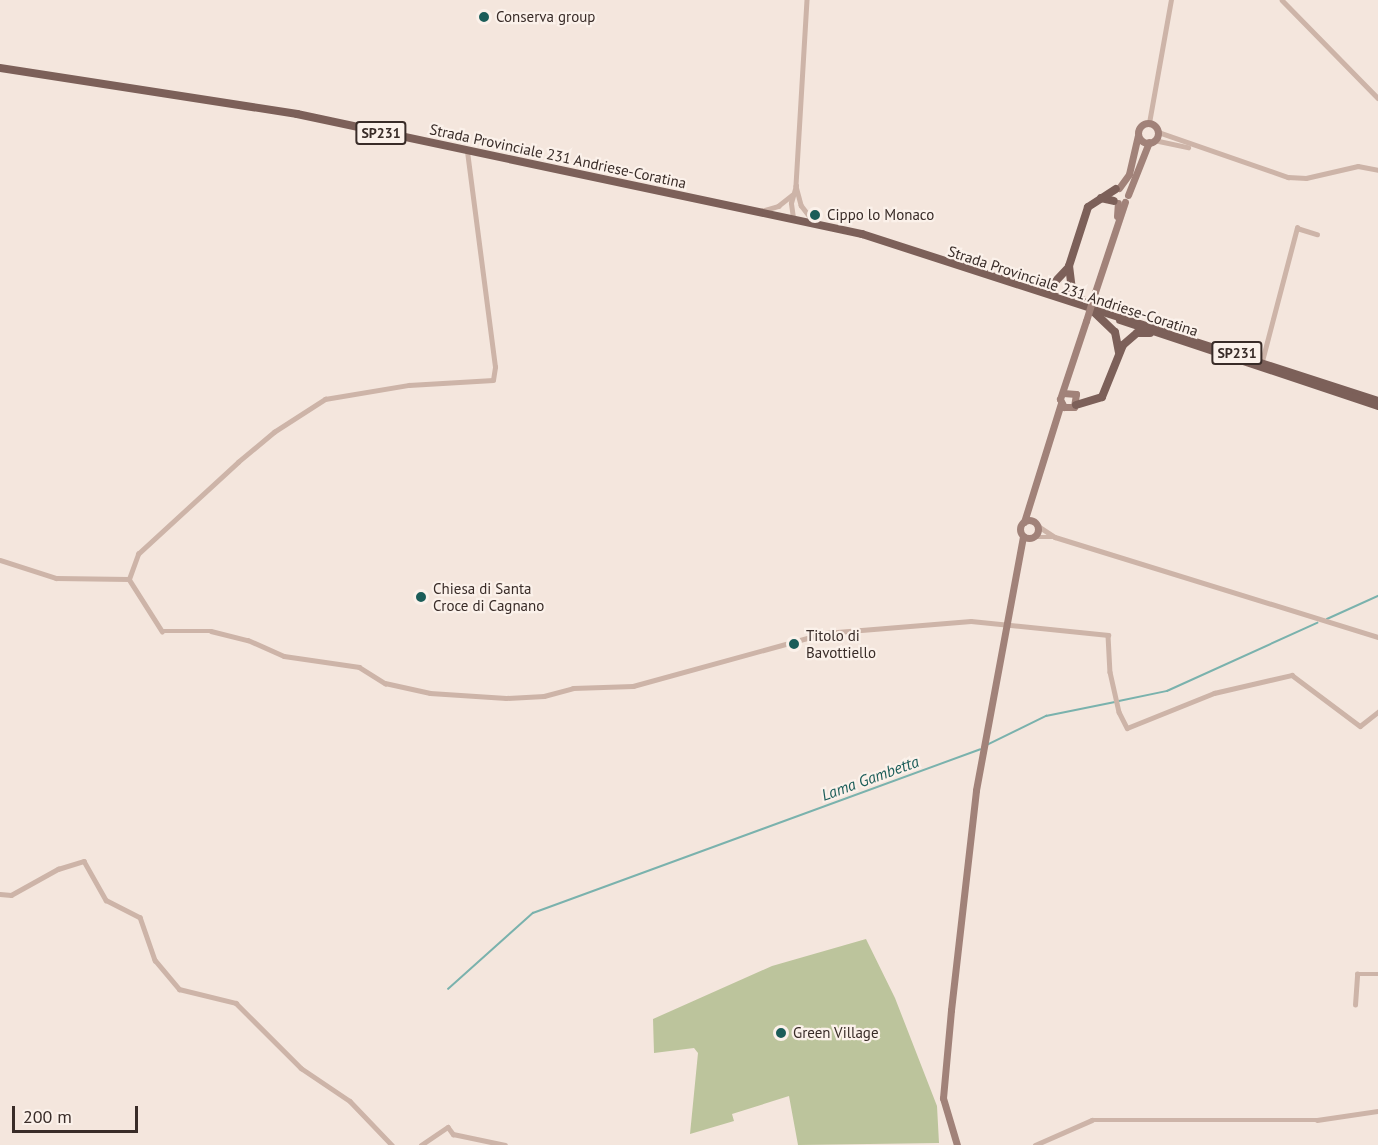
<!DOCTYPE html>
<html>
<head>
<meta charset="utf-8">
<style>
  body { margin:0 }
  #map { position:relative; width:1378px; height:1145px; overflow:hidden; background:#f4e6dd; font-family:"PT Sans",sans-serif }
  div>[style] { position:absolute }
  .green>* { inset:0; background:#bcc49c }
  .stream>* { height:1.5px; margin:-0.75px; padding:0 0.75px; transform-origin:0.75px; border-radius:0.75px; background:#7ab2ad }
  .minor>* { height:4.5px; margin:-2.25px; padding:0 2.25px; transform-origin:2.25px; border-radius:2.25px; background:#cdb4a8 }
  .secondary>* { height:7px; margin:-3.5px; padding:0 3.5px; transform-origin:3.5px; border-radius:3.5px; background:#a18279 }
  .secondary>.ring { margin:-3.5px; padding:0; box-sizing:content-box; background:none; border:7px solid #a18279; border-radius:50% }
  .primary>* { height:8px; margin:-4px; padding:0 4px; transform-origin:4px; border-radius:4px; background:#7c6059 }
  .secondary-bridge>* { height:7px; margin:-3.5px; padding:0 3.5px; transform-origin:3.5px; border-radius:3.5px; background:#a18279 }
  .dots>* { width:16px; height:16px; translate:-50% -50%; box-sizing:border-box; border:3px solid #fbf1ea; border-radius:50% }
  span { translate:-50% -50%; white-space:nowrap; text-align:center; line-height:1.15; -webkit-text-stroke:4.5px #fbf1ea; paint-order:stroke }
  .shield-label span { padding:2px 4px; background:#fbf1ea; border:2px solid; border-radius:4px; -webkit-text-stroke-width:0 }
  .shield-label { font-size:14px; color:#392c28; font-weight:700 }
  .poi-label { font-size:15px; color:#392c28 }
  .left { translate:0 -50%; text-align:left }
  .street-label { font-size:15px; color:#392c28 }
  .water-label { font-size:16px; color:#1b5d59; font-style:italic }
  .scale { position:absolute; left:12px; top:1106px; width:126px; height:27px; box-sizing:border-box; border:3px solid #392c28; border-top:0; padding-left:8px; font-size:18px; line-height:21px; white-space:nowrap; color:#392c28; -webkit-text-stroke:4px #fbf1ea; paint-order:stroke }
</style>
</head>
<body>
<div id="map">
  <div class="green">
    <div style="clip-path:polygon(866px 939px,895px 998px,937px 1106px,939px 1143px,798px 1145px,789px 1096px,732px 1114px,734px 1121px,690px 1134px,698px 1053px,694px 1048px,654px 1053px,653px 1019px,772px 966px)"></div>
  </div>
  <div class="stream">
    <div style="left:1327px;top:619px;width:56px;rotate:-24.3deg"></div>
    <div style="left:1119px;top:701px;width:49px;rotate:-11.8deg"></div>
    <div style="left:1167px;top:691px;width:165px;rotate:-24.4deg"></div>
    <div style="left:987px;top:745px;width:66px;rotate:-26.2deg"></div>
    <div style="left:1046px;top:716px;width:70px;rotate:-11.5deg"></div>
    <div style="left:448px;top:989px;width:114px;rotate:-41.8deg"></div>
    <div style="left:533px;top:913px;width:476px;rotate:-20.1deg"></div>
  </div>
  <div class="minor">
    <div style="left:807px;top:0;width:186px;rotate:93.4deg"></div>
    <div style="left:796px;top:186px;width:20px;rotate:75deg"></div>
    <div style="left:801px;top:205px;width:21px;rotate:53deg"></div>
    <div style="left:1282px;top:0;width:137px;rotate:45.6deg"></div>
    <div style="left:1149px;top:123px;width:125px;rotate:-79.9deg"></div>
    <div style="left:1158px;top:132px;width:138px;rotate:19.1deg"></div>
    <div style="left:1288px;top:177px;width:18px;rotate:3deg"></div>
    <div style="left:1306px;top:178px;width:53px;rotate:-13deg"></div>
    <div style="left:1358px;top:166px;width:20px;rotate:11deg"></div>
    <div style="left:1154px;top:140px;width:35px;rotate:12deg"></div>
    <div style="left:761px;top:211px;width:18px;rotate:-16deg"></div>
    <div style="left:778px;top:206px;width:18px;rotate:-38deg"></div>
    <div style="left:793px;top:218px;width:15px;rotate:-98deg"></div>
    <div style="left:791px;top:203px;width:18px;rotate:-74deg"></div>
    <div style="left:1262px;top:361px;width:138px;rotate:-75.3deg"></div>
    <div style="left:1297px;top:228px;width:21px;rotate:17deg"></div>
    <div style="left:1038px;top:526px;width:20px;rotate:33deg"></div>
    <div style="left:1055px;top:537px;width:338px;rotate:17.2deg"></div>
    <div style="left:1034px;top:537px;width:18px"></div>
    <div style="left:0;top:560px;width:59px;rotate:17.8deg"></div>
    <div style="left:56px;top:578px;width:73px;rotate:0.8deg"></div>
    <div style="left:129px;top:579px;width:27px;rotate:-70deg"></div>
    <div style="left:138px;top:554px;width:136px;rotate:-42.6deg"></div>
    <div style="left:238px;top:462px;width:47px;rotate:-39.8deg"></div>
    <div style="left:274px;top:432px;width:61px;rotate:-32.9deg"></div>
    <div style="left:325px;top:399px;width:85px;rotate:-9.5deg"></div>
    <div style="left:409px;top:385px;width:84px;rotate:-3.4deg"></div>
    <div style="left:493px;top:380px;width:13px;rotate:-81deg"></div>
    <div style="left:495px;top:367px;width:217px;rotate:-97.4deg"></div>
    <div style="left:129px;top:579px;width:62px;rotate:57.6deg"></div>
    <div style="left:162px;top:631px;width:49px"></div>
    <div style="left:211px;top:631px;width:38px;rotate:14deg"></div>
    <div style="left:248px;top:640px;width:39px;rotate:24deg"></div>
    <div style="left:284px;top:656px;width:76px;rotate:8.3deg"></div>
    <div style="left:359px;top:667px;width:31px;rotate:32deg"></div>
    <div style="left:385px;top:683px;width:46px;rotate:12.5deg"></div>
    <div style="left:430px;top:693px;width:76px;rotate:3.8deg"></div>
    <div style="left:506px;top:698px;width:38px;rotate:-3deg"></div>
    <div style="left:544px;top:696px;width:30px;rotate:-15deg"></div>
    <div style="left:573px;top:688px;width:60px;rotate:-1.9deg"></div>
    <div style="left:633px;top:686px;width:199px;rotate:-15.4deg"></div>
    <div style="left:825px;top:633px;width:146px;rotate:-4.7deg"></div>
    <div style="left:971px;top:621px;width:138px;rotate:5.8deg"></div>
    <div style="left:1108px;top:635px;width:37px;rotate:87deg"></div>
    <div style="left:1110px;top:672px;width:41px;rotate:77.3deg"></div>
    <div style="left:1119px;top:712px;width:18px;rotate:63deg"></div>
    <div style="left:1127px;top:728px;width:94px;rotate:-21.9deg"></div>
    <div style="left:1214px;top:693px;width:80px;rotate:-13deg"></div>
    <div style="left:1292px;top:675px;width:85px;rotate:36.9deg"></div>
    <div style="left:1360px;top:726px;width:23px;rotate:-38deg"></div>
    <div style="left:0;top:894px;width:11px;rotate:5deg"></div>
    <div style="left:11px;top:895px;width:54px;rotate:-29deg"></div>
    <div style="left:58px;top:869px;width:27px;rotate:-17deg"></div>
    <div style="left:84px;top:861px;width:45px;rotate:60.6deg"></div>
    <div style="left:106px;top:900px;width:38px;rotate:27deg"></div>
    <div style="left:140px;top:917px;width:46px;rotate:70.8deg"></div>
    <div style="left:155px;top:960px;width:38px;rotate:50deg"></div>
    <div style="left:179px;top:989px;width:59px;rotate:13.8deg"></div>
    <div style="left:236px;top:1003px;width:92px;rotate:45deg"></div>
    <div style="left:301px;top:1068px;width:59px;rotate:34deg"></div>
    <div style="left:350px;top:1101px;width:61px;rotate:46.3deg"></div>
    <div style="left:1355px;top:1005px;width:31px;rotate:-86deg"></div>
    <div style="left:1357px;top:974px;width:21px"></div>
    <div style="left:421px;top:1145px;width:32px;rotate:-34deg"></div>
    <div style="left:448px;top:1127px;width:9px;rotate:54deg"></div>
    <div style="left:453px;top:1134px;width:53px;rotate:11.9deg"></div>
    <div style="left:1035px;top:1145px;width:62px;rotate:-23.7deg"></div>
    <div style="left:1092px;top:1120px;width:225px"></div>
    <div style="left:1317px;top:1120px;width:62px;rotate:-8.4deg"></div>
  </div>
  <div class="secondary">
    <div class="ring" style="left:1138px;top:123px;width:13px;height:13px"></div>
    <div style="left:1119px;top:188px;width:17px;rotate:-54deg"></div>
    <div style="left:1129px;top:174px;width:39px;rotate:-77deg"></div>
    <div style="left:1128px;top:195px;width:57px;rotate:-68.4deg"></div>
    <div style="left:1117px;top:216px;width:13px;rotate:-86deg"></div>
    <div style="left:1095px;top:292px;width:95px;rotate:-71.6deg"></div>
    <div style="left:1063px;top:393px;width:13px;rotate:4deg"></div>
    <div style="left:1076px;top:394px;width:13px;rotate:99deg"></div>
    <div style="left:1074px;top:407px;width:10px;rotate:180deg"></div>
    <div style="left:1064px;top:407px;width:9px;rotate:-117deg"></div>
    <div style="left:1060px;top:399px;width:82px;rotate:-71.6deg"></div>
    <div class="ring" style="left:1020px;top:520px;width:11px;height:11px"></div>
    <div style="left:1024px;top:522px;width:125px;rotate:-72.7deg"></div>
    <div style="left:957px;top:1145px;width:49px;rotate:-106.6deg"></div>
    <div style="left:943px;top:1098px;width:88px;rotate:-84.8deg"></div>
    <div style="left:951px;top:1010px;width:221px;rotate:-83.5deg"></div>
    <div style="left:976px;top:790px;width:258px;rotate:-79.5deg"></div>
  </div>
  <div class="primary">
    <div style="left:0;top:68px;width:301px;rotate:8.8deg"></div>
    <div style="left:297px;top:114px;width:578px;rotate:11.99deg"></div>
    <div style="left:862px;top:234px;width:542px;rotate:17.93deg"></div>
    <div style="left:1101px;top:198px;width:13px;rotate:13deg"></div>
    <div style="left:1038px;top:286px;width:15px;rotate:-8deg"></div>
    <div style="left:1053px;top:284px;width:23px;rotate:-47deg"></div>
    <div style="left:1082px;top:300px;width:14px;rotate:-135deg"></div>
    <div style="left:1072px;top:290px;width:24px;rotate:-97deg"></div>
    <div style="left:1069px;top:266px;width:62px;rotate:-72.1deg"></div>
    <div style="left:1088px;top:207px;width:33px;rotate:-33deg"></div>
    <div style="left:1094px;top:312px;width:29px;rotate:44deg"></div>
    <div style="left:1115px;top:332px;width:20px;rotate:79deg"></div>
    <div style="left:1120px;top:320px;width:272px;rotate:18.4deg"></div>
    <div style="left:1076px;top:405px;width:27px;rotate:-17deg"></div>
    <div style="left:1102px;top:397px;width:56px;rotate:-68deg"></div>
    <div style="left:1123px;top:345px;width:18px;rotate:-41deg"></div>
    <div style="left:1137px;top:333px;width:13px"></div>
  </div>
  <div class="secondary-bridge">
    <div style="left:1086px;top:321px;width:30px;rotate:-73deg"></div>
  </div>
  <div class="dots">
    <div style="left:484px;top:17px;background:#1b5d59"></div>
    <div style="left:815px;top:215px;background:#1b5d59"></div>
    <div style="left:421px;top:597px;background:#1b5d59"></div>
    <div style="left:794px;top:644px;background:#1b5d59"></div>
    <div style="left:781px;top:1033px;background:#1b5d59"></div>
  </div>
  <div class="shield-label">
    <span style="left:381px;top:133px">SP231</span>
    <span style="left:1237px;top:353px">SP231</span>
  </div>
  <div class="poi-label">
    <span class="left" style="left:496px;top:17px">Conserva group</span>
    <span class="left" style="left:827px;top:215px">Cippo lo Monaco</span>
    <span class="left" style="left:433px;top:597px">Chiesa di Santa<br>Croce di Cagnano</span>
    <span class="left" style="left:806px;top:644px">Titolo di<br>Bavottiello</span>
    <span class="left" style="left:793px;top:1033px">Green Village</span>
  </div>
  <div class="street-label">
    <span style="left:558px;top:156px;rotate:12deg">Strada Provinciale 231 Andriese-Coratina</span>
    <span style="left:1073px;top:291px;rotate:18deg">Strada Provinciale 231 Andriese-Coratina</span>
  </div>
  <div class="water-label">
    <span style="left:870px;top:778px;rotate:-20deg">Lama Gambetta</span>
  </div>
  <div class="scale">200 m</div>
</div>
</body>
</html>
